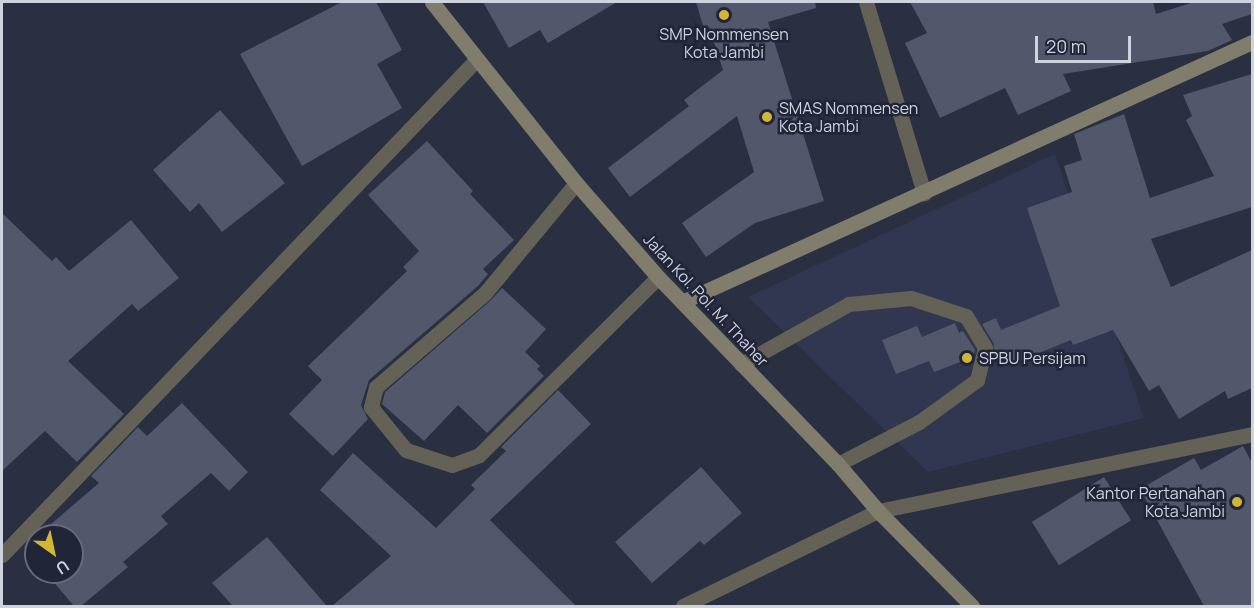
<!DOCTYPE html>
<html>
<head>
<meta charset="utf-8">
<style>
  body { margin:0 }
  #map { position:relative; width:1254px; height:608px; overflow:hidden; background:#2a2f42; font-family:Manrope,sans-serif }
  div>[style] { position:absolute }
  .built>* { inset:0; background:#323751 }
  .building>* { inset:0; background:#52576c; transform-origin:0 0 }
  .lane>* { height:15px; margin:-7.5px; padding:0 7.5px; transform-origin:7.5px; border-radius:7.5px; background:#646157 }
  .street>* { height:15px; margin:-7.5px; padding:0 7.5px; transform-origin:7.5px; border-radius:7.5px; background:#646157 }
  .secondary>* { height:15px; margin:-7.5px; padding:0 7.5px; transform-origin:7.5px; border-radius:7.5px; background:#807d6c }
  .dots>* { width:16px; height:16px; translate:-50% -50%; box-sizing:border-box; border:3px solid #212538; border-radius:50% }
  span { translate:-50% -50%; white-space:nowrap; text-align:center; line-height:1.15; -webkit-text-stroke:5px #212538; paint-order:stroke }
  .poi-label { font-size:16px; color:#cfd2df }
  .left { translate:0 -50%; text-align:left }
  .right { translate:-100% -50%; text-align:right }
  .street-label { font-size:16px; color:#cfd2df }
  .frame { position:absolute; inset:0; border:3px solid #cfd2df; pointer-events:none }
  .north { position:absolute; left:24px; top:524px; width:60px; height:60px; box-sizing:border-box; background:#212538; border:2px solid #676a7b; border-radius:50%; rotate:147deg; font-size:16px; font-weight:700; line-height:24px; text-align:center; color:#cfd2df }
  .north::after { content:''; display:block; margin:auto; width:21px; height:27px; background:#d2b736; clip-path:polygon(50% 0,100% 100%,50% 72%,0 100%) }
  .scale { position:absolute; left:1035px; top:36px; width:96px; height:27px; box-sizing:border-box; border:3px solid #cfd2df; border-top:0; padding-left:8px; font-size:18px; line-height:21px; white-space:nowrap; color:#cfd2df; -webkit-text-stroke:4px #212538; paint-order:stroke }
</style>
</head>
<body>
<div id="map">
  <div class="built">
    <div style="clip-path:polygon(1055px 154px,1144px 418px,928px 472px,748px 297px)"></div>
  </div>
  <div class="building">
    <div style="clip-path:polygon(342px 2px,376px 2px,402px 50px,377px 64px,402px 108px,302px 166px,240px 54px)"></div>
    <div style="clip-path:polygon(483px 2px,617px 2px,548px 43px,540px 30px,509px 48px)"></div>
    <div style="clip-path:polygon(696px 2px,815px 2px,816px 8px,768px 22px,824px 201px,755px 223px,706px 257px,682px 223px,754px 172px,737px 116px,630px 197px,608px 168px,689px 106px,684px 100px,723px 70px,709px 27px,704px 29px)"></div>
    <div style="clip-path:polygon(910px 2px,1153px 2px,1156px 14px,1194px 2px,1252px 2px,1252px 14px,1222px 24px,1232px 40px,1208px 51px,1063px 74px,1071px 91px,1018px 115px,1005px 88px,940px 118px,905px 43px,927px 33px)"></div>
    <div style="clip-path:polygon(1252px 74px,1252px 207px,1151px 239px,1171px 287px,1252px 250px,1252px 388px,1228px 399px,1225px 391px,1179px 419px,1159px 385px,1149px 391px,1113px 330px,1073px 345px,1071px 340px,1012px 364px,1008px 353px,992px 359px,994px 344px,982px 324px,996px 318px,1001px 330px,1060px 306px,1027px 208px,1072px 192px,1064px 166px,1082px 160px,1074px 134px,1124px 114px,1150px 198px,1214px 176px,1186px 120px,1192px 116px,1183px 95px)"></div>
    <div style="clip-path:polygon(220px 110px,285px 183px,222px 232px,199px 203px,190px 212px,153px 170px)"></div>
    <div style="clip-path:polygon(427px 141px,473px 191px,470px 194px,514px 240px,483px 269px,488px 274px,478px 286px,369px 380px,361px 405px,368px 419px,333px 456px,289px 414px,322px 380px,308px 366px,407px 271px,403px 267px,419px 251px,368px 195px)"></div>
    <div style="clip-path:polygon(2px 213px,52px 261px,56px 257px,69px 271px,131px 220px,179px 278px,138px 311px,132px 304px,68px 361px,124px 414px,77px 462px,45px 431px,2px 471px)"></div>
    <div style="clip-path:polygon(502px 288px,546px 329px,525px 352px,540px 366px,537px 369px,544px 376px,487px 433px,458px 405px,424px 441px,382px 404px,385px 392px,491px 300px)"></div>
    <div style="clip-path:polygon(955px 323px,959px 333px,963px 331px,975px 350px,970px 366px,968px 359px,934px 372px,929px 361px,896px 374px,882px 340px,917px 326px,922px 337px)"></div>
    <div style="clip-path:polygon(558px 390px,591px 424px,490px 520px,576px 606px,332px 606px,391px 556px,320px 490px,353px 453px,436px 528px,475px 489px,471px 485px,506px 451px,501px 447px)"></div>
    <div style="clip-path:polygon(182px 403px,248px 472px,229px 491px,211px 473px,161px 516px,168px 524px,123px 562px,128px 567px,81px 606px,74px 606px,45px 572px,72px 572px,72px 536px,37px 536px,99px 483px,91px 476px,138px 427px,147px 436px)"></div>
    <div style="clip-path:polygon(1243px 446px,1252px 463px,1252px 606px,1204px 606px,1140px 489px,1194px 458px,1201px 470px)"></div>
    <div style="clip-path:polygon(701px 467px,742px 513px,704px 545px,700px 541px,652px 583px,615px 542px)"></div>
    <div style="left:1104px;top:477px;width:51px;height:85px;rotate:58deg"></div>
    <div style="clip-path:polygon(36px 537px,36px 562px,24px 547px)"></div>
    <div style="clip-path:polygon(267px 537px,327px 606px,233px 606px,212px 583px)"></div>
  </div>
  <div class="lane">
    <div style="left:741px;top:364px;width:124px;rotate:-29.1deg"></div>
    <div style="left:849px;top:304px;width:62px;rotate:-5.5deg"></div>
    <div style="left:911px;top:298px;width:58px;rotate:18.1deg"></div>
    <div style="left:966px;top:316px;width:37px;rotate:59deg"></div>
    <div style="left:985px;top:348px;width:33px;rotate:104deg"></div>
    <div style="left:977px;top:380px;width:72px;rotate:144.1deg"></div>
    <div style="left:919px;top:422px;width:91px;rotate:152.6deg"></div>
  </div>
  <div class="street">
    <div style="left:866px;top:2px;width:200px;rotate:73.1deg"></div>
    <div style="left:576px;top:183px;width:143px;rotate:129.6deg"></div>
    <div style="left:485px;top:293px;width:144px;rotate:139.2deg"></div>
    <div style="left:376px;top:387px;width:21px;rotate:104deg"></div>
    <div style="left:371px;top:407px;width:55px;rotate:50.9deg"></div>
    <div style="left:406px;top:450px;width:48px;rotate:18.1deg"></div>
    <div style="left:452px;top:465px;width:29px;rotate:-20deg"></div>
    <div style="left:479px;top:455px;width:252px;rotate:-44.8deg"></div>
    <div style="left:2px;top:555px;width:685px;rotate:-46.24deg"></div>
    <div style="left:683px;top:606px;width:217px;rotate:-26deg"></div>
    <div style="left:878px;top:511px;width:382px;rotate:-11.6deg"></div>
  </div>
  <div class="secondary">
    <div style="left:432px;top:2px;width:231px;rotate:51.5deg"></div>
    <div style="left:576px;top:183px;width:125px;rotate:48.9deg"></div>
    <div style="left:658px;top:277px;width:260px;rotate:46.1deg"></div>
    <div style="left:838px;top:464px;width:62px;rotate:49.6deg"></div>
    <div style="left:878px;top:511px;width:134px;rotate:45.3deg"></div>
    <div style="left:684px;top:301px;width:624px;rotate:-24.51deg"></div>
  </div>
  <div class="dots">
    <div style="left:724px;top:15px;background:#d2b736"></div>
    <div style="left:767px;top:117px;background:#d2b736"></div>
    <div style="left:967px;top:358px;background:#d2b736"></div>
    <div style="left:1237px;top:502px;background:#d2b736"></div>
  </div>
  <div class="poi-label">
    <span style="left:724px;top:43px">SMP Nommensen<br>Kota Jambi</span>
    <span class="left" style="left:779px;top:117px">SMAS Nommensen<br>Kota Jambi</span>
    <span class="left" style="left:979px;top:358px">SPBU Persijam</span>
    <span class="right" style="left:1225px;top:502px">Kantor Pertanahan<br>Kota Jambi</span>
  </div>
  <div class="street-label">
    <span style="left:706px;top:300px;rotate:47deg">Jalan Kol. Pol. M. Thaher</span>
  </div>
  <div class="frame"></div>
  <div class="north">U</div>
  <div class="scale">20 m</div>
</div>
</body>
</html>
